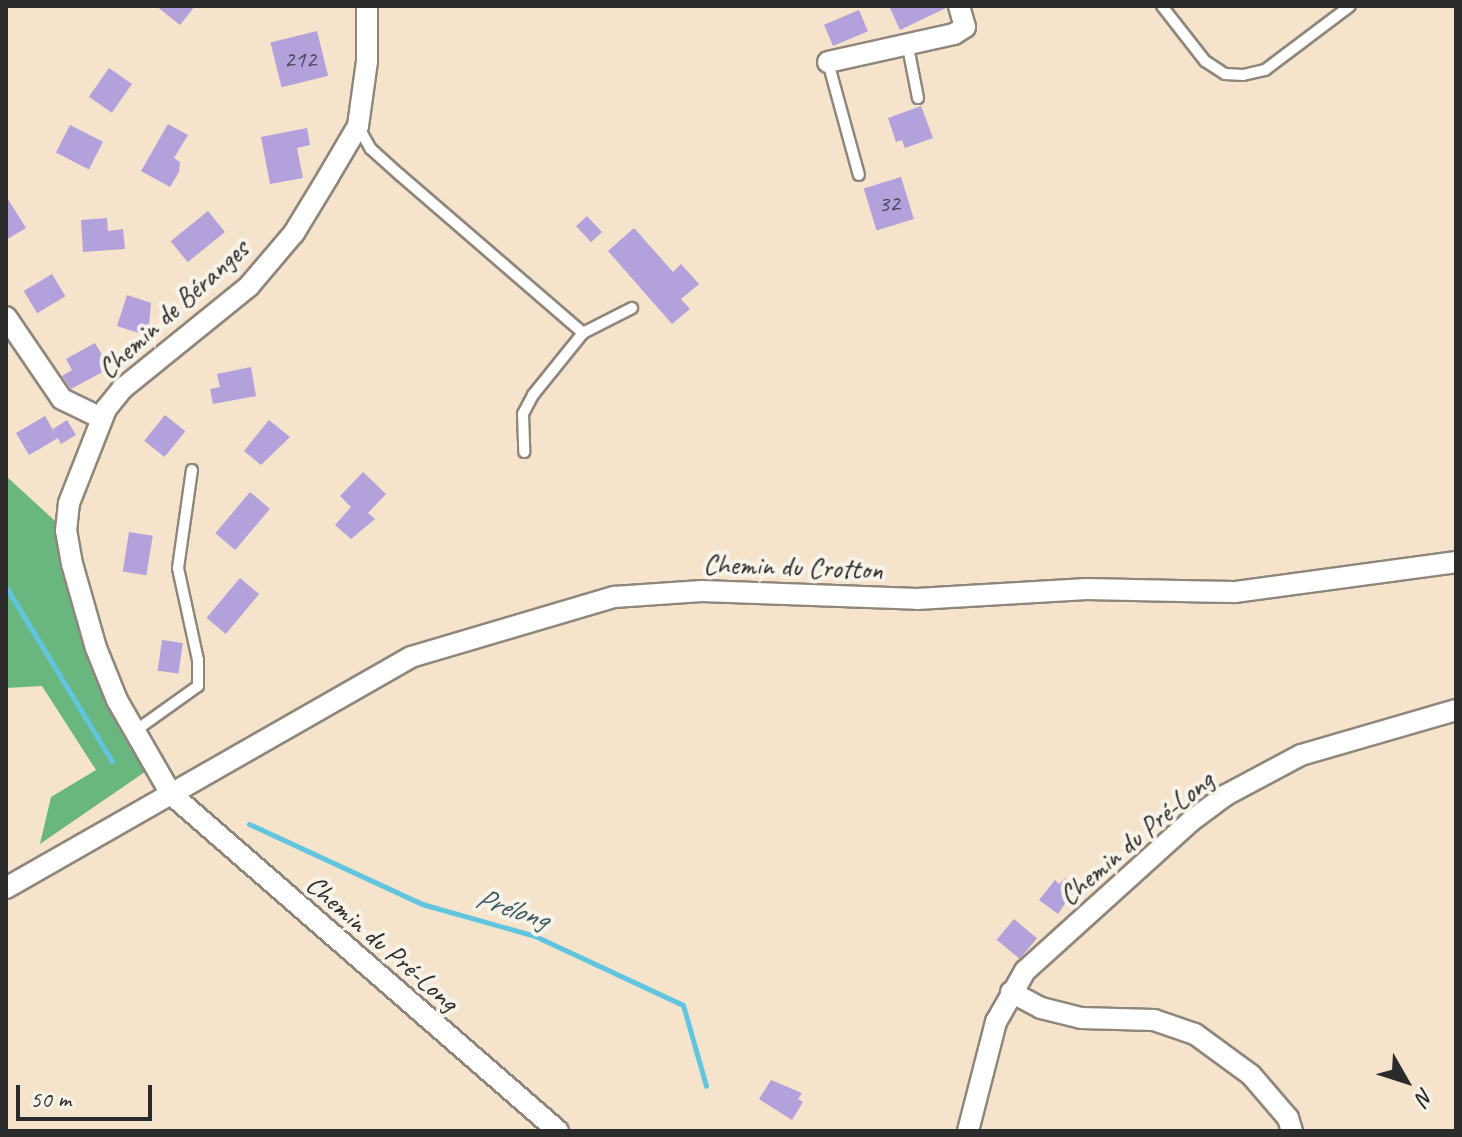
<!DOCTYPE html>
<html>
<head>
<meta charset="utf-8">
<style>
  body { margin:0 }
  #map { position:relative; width:1462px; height:1137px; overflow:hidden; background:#f5e3cc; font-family:Caveat,sans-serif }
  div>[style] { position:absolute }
  .forest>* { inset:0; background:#69b67f }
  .stream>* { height:5px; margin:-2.5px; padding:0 2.5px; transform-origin:2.5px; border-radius:2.5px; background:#61c5df }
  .building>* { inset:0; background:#b2a1db; transform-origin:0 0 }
  .roads { filter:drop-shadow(2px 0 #90877c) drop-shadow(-2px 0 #90877c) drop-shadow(0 2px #90877c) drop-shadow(0 -2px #90877c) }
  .service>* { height:10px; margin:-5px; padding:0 5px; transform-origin:5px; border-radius:5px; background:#fff }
  .minor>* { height:20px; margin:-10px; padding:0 10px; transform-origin:10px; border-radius:10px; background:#fff }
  span { translate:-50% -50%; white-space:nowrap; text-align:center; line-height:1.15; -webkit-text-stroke:8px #f7f3e8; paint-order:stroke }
  .number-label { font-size:24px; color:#4d4857 }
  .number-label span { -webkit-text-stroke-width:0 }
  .street-label { font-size:28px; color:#2b2b2b }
  .water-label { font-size:30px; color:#3b5961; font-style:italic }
  .frame { position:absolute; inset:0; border:8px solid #2b2b2b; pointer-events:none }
  .north { position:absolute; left:1366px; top:1041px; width:80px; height:80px; -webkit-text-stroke:6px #f7f3e8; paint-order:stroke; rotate:129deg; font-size:22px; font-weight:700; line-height:32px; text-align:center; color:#2b2b2b }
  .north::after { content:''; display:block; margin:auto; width:28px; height:36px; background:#2b2b2b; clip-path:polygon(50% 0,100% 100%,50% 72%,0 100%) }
  .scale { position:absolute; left:16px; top:1085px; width:136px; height:36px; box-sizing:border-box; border:4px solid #2b2b2b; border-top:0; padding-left:10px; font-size:24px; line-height:28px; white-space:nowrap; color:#2b2b2b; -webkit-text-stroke:6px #f7f3e8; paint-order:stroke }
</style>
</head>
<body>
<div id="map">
  <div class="forest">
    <div style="clip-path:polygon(6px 476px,66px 531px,72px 564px,155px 765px,40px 844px,51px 797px,96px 770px,42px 686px,6px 688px)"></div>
  </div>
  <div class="stream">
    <div style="left:6px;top:587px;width:204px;rotate:58.7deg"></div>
    <div style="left:249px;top:824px;width:191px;rotate:24.8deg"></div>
    <div style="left:422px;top:904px;width:117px;rotate:15.8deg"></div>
    <div style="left:535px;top:936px;width:163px;rotate:25deg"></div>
    <div style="left:683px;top:1005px;width:84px;rotate:74.1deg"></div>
  </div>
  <div class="building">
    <div style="clip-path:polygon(156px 6px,195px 6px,180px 25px)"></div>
    <div style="clip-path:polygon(889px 6px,946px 6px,946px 8px,900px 30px)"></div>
    <div style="left:859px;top:10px;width:23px;height:38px;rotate:67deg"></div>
    <div style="left:317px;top:31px;width:46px;height:48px;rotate:76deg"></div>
    <div style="left:109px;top:68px;width:28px;height:35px;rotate:35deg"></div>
    <div style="clip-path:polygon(921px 106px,933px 138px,905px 148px,902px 140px,896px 142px,888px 118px)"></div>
    <div style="clip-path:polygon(168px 124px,188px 135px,174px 158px,180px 162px,179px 172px,170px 187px,141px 171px)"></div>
    <div style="left:70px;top:125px;width:37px;height:31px;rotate:27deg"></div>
    <div style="clip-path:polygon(307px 128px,310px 145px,297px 148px,303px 178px,270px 184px,261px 137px)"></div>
    <div style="left:901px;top:177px;width:44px;height:39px;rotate:73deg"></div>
    <div style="clip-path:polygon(6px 196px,26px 228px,6px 240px)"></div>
    <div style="left:208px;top:211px;width:27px;height:48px;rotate:51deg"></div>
    <div style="left:587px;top:216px;width:22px;height:15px;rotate:47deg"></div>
    <div style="clip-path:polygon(107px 218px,108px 231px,123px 229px,125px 249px,83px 252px,81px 220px)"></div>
    <div style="clip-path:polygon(634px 228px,673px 272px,681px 264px,699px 284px,681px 299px,690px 309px,672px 324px,608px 251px)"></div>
    <div style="left:52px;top:274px;width:26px;height:33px;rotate:59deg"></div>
    <div style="clip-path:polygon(127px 295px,151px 303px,148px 336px,117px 326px)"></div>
    <div style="clip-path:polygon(95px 343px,110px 368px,71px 389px,62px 376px,72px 370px,66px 359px)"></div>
    <div style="clip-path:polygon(251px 367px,256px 396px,213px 404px,210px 389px,220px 387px,217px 374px)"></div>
    <div style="left:165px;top:415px;width:26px;height:33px;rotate:39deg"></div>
    <div style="clip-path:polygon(45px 416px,56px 435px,53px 429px,67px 420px,76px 435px,61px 444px,58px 438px,29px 455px,16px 433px)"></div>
    <div style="clip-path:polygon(269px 420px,290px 437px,261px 465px,244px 451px)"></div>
    <div style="clip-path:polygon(363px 472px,386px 494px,368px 513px,375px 519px,351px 539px,335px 525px,351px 507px,340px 496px)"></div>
    <div style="left:250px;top:492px;width:26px;height:54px;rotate:40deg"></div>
    <div style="left:129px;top:532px;width:24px;height:40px;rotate:9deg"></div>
    <div style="left:240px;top:578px;width:25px;height:52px;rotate:40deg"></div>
    <div style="left:162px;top:640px;width:21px;height:31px;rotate:8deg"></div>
    <div style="clip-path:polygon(1065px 878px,1076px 887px,1058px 914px,1039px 900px,1055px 880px,1059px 884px)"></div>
    <div style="left:1014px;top:919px;width:30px;height:27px;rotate:40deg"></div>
    <div style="clip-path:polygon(771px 1080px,802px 1093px,798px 1099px,803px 1102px,792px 1120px,759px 1099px)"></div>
  </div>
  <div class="roads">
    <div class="service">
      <div style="left:1162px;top:6px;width:70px;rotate:52deg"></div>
      <div style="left:1205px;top:61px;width:24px;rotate:33deg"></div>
      <div style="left:1225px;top:74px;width:18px;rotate:3deg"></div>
      <div style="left:1243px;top:75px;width:23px;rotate:-13deg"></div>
      <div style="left:1265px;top:70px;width:106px;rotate:-37deg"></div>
      <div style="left:908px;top:47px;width:52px;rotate:78.9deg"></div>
      <div style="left:828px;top:62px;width:117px;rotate:74.7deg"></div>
      <div style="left:358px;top:126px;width:26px;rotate:61deg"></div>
      <div style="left:371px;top:149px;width:39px;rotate:42deg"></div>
      <div style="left:400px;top:175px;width:242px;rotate:40.8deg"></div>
      <div style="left:583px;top:333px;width:80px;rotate:128.9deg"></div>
      <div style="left:533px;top:395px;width:21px;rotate:118deg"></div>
      <div style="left:523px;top:414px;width:38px;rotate:88deg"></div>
      <div style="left:583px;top:333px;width:55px;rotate:-27deg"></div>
      <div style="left:135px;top:731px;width:77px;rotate:-35.5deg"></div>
      <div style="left:198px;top:686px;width:26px;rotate:-90deg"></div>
      <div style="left:198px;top:660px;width:94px;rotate:-102.3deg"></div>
      <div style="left:178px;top:568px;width:99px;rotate:-81.9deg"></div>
    </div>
    <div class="minor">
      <div style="left:828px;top:62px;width:129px;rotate:-12.5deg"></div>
      <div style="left:954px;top:34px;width:13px;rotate:-32deg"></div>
      <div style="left:965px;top:27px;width:22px;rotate:-106deg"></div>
      <div style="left:6px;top:317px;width:99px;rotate:55.7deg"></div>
      <div style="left:62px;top:399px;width:43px;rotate:26deg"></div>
      <div style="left:6px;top:888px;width:190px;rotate:-29.7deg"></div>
      <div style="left:171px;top:794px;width:108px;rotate:-119.9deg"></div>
      <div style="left:117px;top:700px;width:56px;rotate:-112deg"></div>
      <div style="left:96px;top:648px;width:87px;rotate:-105.9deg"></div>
      <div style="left:72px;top:564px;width:34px;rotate:-100deg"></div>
      <div style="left:66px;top:531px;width:28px;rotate:-84deg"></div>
      <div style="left:69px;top:503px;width:101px;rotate:-68.5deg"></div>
      <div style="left:106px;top:409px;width:26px;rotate:-51deg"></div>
      <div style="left:122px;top:389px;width:164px;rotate:-39deg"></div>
      <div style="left:249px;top:286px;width:70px;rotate:-49.7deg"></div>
      <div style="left:294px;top:233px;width:66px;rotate:-58.7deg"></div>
      <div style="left:328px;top:177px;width:59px;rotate:-59.5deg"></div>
      <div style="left:358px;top:126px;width:66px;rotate:-82.1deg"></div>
      <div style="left:367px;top:61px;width:55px;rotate:-90deg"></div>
      <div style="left:1011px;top:992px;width:34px;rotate:28deg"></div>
      <div style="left:1041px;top:1008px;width:41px;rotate:14deg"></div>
      <div style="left:1081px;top:1018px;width:73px;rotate:1.6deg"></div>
      <div style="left:1154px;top:1020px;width:43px;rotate:18.9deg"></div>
      <div style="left:1195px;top:1034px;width:69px;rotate:36.2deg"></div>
      <div style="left:1251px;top:1075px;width:57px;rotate:49.3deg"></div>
      <div style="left:1288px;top:1118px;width:14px;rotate:73deg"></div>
      <div style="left:558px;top:1131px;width:513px;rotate:-138.95deg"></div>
      <div style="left:171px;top:794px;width:276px;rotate:-29.7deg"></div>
      <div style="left:411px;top:657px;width:212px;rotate:-16.5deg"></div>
      <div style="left:614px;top:597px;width:88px;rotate:-3.9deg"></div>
      <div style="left:702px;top:591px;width:215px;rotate:2.1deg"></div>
      <div style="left:917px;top:599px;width:170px;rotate:-3.4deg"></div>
      <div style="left:1087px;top:589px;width:148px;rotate:1.2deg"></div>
      <div style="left:1235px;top:592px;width:223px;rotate:-7.7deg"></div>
      <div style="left:968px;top:1131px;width:113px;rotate:-75.6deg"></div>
      <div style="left:996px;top:1022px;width:59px;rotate:-60.4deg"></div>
      <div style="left:1025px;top:971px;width:224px;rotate:-42.1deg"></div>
      <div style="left:1191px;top:821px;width:44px;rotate:-36.6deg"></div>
      <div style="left:1226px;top:795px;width:85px;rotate:-28.1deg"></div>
      <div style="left:1301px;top:755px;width:161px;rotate:-16.2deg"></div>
    </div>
  </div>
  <div class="number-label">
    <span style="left:300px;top:60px">212</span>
    <span style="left:889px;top:204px">32</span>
  </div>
  <div class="street-label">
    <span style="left:173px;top:309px;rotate:-42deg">Chemin de Béranges</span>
    <span style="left:793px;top:567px;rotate:2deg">Chemin du Crotton</span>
    <span style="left:1136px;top:838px;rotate:-40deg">Chemin du Pré-Long</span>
    <span style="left:382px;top:943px;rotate:41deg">Chemin du Pré-Long</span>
  </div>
  <div class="water-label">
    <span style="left:512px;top:908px;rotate:18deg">Prélong</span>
  </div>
  <div class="frame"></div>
  <div class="north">N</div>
  <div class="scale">50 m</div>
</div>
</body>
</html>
